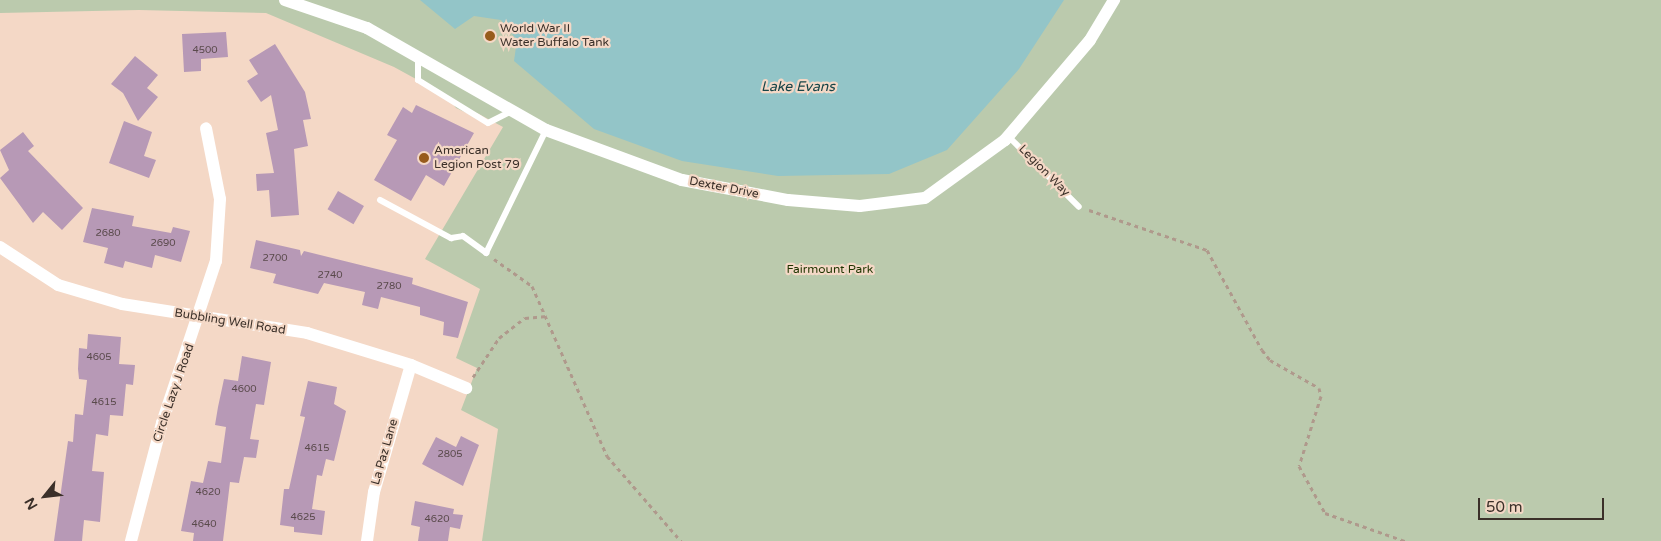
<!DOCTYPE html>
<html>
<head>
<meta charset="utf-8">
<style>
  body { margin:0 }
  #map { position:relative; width:1661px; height:541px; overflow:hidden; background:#f4d8c6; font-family:"Varela Round",sans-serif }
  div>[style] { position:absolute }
  .green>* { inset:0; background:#bbcaad }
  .water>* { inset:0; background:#93c5c8 }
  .building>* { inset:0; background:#b799b6; transform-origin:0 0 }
  .path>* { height:3px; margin-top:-1.5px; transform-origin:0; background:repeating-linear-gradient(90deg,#af998c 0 4px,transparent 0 8px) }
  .service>* { height:6px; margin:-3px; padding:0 3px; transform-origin:3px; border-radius:3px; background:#fff }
  .minor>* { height:12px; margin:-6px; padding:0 6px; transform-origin:6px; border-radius:6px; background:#fff }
  .dots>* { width:14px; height:14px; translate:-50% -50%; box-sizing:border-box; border:2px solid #f4d8c6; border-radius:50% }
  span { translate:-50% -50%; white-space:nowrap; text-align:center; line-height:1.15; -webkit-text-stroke:4.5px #f4d8c6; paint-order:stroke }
  .number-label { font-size:10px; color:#5a4a4c }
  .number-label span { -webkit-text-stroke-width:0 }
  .poi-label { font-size:12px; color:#3b3029 }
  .left { translate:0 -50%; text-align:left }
  .street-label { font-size:12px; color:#3b3029 }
  .park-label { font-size:12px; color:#1f3500 }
  .water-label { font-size:14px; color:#164447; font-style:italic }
  .north { position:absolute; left:20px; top:471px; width:50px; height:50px; -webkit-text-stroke:4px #f4d8c6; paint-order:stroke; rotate:241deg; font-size:14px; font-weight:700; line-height:20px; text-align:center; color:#3b3029 }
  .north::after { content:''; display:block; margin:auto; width:18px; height:22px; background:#3b3029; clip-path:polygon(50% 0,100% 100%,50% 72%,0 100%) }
  .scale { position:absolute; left:1478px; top:498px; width:126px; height:22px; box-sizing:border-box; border:2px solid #3b3029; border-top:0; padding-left:6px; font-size:15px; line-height:18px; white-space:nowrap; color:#3b3029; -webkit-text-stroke:4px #f4d8c6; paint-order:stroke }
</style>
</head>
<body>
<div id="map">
  <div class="green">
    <div style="clip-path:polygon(0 0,1661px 0,1661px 541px,482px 541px,498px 429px,461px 410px,477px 368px,456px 358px,480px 289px,425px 259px,503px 127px,477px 113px,471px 115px,456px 108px,447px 96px,394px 67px,266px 13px,139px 10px,0 13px)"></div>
  </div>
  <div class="water">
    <div style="clip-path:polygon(420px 0,1064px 0,1019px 69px,947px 150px,889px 174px,778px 176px,682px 161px,594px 129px,514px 61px,517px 40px,501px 20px,474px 16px,455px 29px)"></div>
  </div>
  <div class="building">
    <div style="clip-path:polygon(226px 32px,228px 57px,201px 59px,201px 71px,184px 72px,182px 34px)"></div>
    <div style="clip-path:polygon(275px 44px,305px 92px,311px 119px,303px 120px,308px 146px,294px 149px,299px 215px,271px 217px,269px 190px,257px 191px,256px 174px,274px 173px,266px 133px,278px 130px,271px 95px,261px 102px,247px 81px,258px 74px,249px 60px)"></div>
    <div style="clip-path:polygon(135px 56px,158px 75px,147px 88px,158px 97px,138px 121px,123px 93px,111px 84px)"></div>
    <div style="clip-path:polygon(416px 105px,474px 133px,444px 186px,426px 175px,411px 201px,374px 180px,397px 140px,387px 135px,403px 107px,412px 113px)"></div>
    <div style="clip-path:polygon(124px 121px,152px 132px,144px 156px,156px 160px,149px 178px,109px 163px)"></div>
    <div style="clip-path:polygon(23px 132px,34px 146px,28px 151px,83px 208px,62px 230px,43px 212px,33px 223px,0 178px,9px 170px,0 150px)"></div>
    <div style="left:338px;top:191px;width:30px;height:21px;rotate:30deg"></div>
    <div style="clip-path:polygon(92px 208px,134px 216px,132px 226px,171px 233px,173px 227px,190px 231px,181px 262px,155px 255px,152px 268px,125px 261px,123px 268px,104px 263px,108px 248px,83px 242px)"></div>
    <div style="clip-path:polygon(256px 240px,300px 250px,301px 256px,304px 251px,413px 278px,412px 284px,468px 302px,458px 338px,443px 335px,444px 322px,420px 315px,420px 307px,381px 297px,378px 309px,362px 305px,365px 292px,324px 283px,318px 294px,273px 283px,276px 274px,250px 268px)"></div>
    <div style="clip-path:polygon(88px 334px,121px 337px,119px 364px,135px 365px,133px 385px,126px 384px,123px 416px,110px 415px,108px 436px,96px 434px,92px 471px,104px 472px,100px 522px,84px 520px,82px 541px,54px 541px,68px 441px,73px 442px,75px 414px,83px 415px,87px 380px,79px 379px,78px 369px,79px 348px,87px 349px)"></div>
    <div style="clip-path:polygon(242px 356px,271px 362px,264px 405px,256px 404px,250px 439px,259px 440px,256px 458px,244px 457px,239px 483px,230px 482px,223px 541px,193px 541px,194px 533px,181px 531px,191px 481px,203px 483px,208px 461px,221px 463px,226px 427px,215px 425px,218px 407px,224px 379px,238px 381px)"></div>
    <div style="clip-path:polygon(308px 381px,337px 387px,334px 404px,346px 411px,334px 461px,326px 459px,322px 476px,317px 475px,312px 509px,325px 511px,322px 535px,294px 532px,294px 527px,280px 525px,284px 489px,289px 489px,305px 417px,300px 416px)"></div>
    <div style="clip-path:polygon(461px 436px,479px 445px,463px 486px,422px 464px,436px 437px,456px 447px)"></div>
    <div style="clip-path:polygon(415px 501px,454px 509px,453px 514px,463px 515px,460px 529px,450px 527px,448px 541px,418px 541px,420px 527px,411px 525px)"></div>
  </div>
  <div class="path">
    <div style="left:1089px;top:210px;width:125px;rotate:18.7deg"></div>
    <div style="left:1207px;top:250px;width:114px;rotate:61.2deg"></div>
    <div style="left:1262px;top:350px;width:13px;rotate:51deg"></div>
    <div style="left:1270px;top:360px;width:56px;rotate:29.7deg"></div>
    <div style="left:1319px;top:388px;width:8px;rotate:76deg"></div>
    <div style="left:1321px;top:396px;width:73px;rotate:107.4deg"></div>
    <div style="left:1299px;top:466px;width:54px;rotate:61deg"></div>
    <div style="left:1325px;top:513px;width:85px;rotate:19.3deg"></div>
    <div style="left:494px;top:259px;width:47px;rotate:35.4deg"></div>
    <div style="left:532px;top:286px;width:186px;rotate:66.2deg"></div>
    <div style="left:607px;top:456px;width:113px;rotate:49deg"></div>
    <div style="left:473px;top:377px;width:47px;rotate:-56.3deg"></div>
    <div style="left:499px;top:338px;width:33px;rotate:-38deg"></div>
    <div style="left:525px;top:318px;width:22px;rotate:-5deg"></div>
  </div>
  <div class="service">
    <div style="left:418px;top:57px;width:23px;rotate:90deg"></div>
    <div style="left:418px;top:80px;width:82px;rotate:31.6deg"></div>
    <div style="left:488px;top:123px;width:27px;rotate:-27deg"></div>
    <div style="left:1008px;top:136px;width:100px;rotate:45deg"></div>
    <div style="left:380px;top:200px;width:81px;rotate:28.2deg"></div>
    <div style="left:451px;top:238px;width:12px;rotate:-9deg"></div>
    <div style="left:463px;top:236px;width:29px;rotate:36deg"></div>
    <div style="left:486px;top:253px;width:137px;rotate:-64deg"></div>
  </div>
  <div class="minor">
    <div style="left:285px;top:0;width:87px;rotate:18.9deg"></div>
    <div style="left:367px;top:28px;width:206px;rotate:29.7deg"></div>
    <div style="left:546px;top:130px;width:145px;rotate:20.2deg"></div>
    <div style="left:682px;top:180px;width:108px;rotate:10.7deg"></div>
    <div style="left:788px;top:200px;width:72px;rotate:4.8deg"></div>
    <div style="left:860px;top:206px;width:65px;rotate:-7deg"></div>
    <div style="left:925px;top:198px;width:99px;rotate:-35.9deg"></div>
    <div style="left:1005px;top:140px;width:131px;rotate:-49.6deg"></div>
    <div style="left:1090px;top:40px;width:47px;rotate:-59deg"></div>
    <div style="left:0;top:247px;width:69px;rotate:33.2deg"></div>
    <div style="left:58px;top:285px;width:67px;rotate:16.5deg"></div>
    <div style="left:122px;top:304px;width:187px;rotate:8.9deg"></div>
    <div style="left:307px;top:333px;width:109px;rotate:17.1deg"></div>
    <div style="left:411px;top:365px;width:60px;rotate:22.7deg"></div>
    <div style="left:131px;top:541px;width:122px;rotate:-75.3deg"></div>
    <div style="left:162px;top:423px;width:171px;rotate:-71.6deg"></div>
    <div style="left:216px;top:261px;width:62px;rotate:-86.3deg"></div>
    <div style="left:220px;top:199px;width:72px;rotate:-101.2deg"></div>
    <div style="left:367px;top:541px;width:49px;rotate:-81.9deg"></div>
    <div style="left:374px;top:492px;width:132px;rotate:-73.8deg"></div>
  </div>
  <div class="dots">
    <div style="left:490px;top:36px;background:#975b1c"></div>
    <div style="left:424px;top:158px;background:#975b1c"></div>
  </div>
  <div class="number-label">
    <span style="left:205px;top:51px">4500</span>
    <span style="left:108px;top:234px">2680</span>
    <span style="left:163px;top:244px">2690</span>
    <span style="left:275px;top:259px">2700</span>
    <span style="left:330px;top:276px">2740</span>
    <span style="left:389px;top:287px">2780</span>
    <span style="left:99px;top:358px">4605</span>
    <span style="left:244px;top:390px">4600</span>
    <span style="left:104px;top:403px">4615</span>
    <span style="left:317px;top:449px">4615</span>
    <span style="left:450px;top:455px">2805</span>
    <span style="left:208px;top:493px">4620</span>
    <span style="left:303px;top:518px">4625</span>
    <span style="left:437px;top:520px">4620</span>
    <span style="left:204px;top:525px">4640</span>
  </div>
  <div class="poi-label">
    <span class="left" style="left:500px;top:36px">World War II<br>Water Buffalo Tank</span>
    <span class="left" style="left:434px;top:158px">American<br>Legion Post 79</span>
  </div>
  <div class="street-label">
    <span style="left:1044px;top:171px;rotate:45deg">Legion Way</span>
    <span style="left:724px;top:188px;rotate:11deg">Dexter Drive</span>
    <span style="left:230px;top:322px;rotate:9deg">Bubbling Well Road</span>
    <span style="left:174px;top:393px;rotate:-71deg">Circle Lazy J Road</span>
    <span style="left:385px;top:452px;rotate:-74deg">La Paz Lane</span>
  </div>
  <div class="park-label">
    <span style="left:830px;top:270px">Fairmount Park</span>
  </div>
  <div class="water-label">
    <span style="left:798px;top:87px">Lake Evans</span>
  </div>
  <div class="north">N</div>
  <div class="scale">50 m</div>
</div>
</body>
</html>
